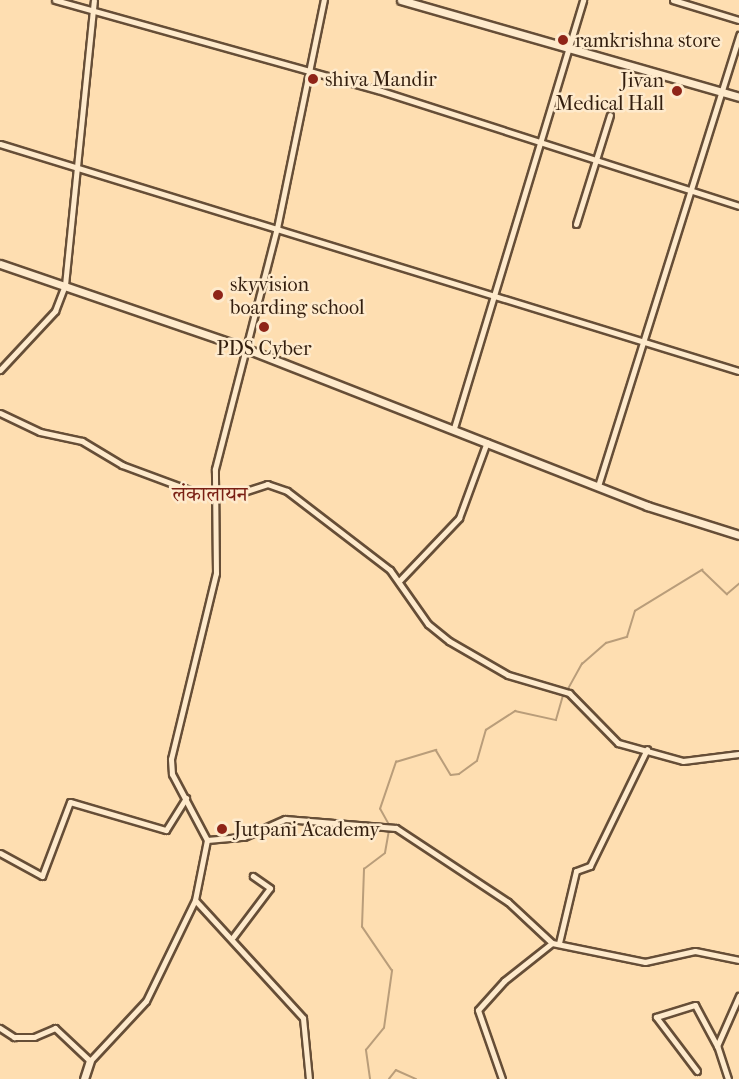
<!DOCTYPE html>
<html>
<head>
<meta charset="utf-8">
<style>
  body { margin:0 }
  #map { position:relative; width:739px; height:1079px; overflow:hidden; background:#fedeb1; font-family:"IM FELL French Canon","Noto Serif Devanagari",serif }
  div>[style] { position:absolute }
  .stream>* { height:1.5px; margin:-0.75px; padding:0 0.75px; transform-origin:0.75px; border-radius:0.75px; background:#b99d7a }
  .roads { filter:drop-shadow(2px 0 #664e37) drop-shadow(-2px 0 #664e37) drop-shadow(0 2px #664e37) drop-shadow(0 -2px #664e37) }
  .street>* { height:5px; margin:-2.5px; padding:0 2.5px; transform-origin:2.5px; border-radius:2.5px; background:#feeacc }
  .secondary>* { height:7px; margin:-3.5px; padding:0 3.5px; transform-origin:3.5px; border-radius:3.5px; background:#feeacc }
  .dots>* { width:16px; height:16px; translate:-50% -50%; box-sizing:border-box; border:3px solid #feeacc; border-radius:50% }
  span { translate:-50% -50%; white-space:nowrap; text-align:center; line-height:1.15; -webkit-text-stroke:5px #feeacc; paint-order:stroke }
  .poi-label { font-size:20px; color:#331e0e }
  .left { translate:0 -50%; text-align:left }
  .right { translate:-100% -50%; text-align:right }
  .neighbourhood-label { font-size:21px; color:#7a1f14 }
</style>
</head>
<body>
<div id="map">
  <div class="stream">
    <div style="left:568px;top:689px;width:29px;rotate:-61deg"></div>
    <div style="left:582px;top:664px;width:32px;rotate:-41deg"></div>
    <div style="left:606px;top:643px;width:22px;rotate:-16deg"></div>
    <div style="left:627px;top:637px;width:27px;rotate:-73deg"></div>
    <div style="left:635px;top:611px;width:79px;rotate:-31.5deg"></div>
    <div style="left:702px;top:570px;width:35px;rotate:44deg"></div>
    <div style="left:727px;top:594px;width:16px;rotate:-40deg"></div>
    <div style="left:389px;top:825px;width:18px;rotate:-119deg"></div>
    <div style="left:380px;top:809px;width:50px;rotate:-71.2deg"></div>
    <div style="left:396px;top:762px;width:42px;rotate:-16.7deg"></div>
    <div style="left:436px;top:750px;width:29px;rotate:59deg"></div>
    <div style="left:451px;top:775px;width:8px;rotate:-7deg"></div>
    <div style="left:459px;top:774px;width:22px;rotate:-36deg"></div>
    <div style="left:477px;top:761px;width:32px;rotate:-74deg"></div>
    <div style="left:486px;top:730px;width:35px;rotate:-33deg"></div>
    <div style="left:515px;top:711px;width:42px;rotate:12.4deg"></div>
    <div style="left:556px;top:720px;width:26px;rotate:-74deg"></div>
    <div style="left:370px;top:1079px;width:29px;rotate:-98deg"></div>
    <div style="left:366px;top:1050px;width:28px;rotate:-51deg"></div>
    <div style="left:384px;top:1028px;width:58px;rotate:-82deg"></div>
    <div style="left:392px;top:971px;width:53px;rotate:-124.3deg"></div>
    <div style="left:362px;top:927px;width:58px;rotate:-88deg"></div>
    <div style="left:364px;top:869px;width:26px;rotate:-37deg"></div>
    <div style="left:385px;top:853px;width:22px;rotate:-80deg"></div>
    <div style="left:389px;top:1079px;width:11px;rotate:-52deg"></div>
    <div style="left:396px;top:1070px;width:22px;rotate:24deg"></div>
  </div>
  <div class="roads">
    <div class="street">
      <div style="left:55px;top:0;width:335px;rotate:15.6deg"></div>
      <div style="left:378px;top:90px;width:379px;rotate:17.8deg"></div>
      <div style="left:673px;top:0;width:69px;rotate:16.9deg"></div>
      <div style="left:0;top:144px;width:773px;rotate:17.08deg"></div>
      <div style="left:576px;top:224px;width:114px;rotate:-72.7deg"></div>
      <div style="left:0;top:370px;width:81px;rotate:-47deg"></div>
      <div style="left:55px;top:311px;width:28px;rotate:-69deg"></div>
      <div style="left:65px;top:285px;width:286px;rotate:-84.2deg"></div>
      <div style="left:0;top:413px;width:44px;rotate:25.4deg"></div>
      <div style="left:40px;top:432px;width:43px;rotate:12.1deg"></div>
      <div style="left:82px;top:441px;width:47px;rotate:31deg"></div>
      <div style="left:122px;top:465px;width:75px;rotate:20.4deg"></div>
      <div style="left:192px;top:491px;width:45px;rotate:3.8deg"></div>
      <div style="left:237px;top:494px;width:32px;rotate:-18deg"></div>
      <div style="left:267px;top:484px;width:21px;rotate:19deg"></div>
      <div style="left:287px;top:491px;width:130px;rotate:37.5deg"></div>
      <div style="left:390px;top:570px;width:66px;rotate:54.9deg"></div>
      <div style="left:428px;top:624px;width:27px;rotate:39deg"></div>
      <div style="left:449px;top:641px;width:68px;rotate:30deg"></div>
      <div style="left:508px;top:675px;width:64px;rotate:16.4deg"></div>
      <div style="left:569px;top:693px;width:70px;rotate:45.6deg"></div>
      <div style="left:618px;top:743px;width:67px;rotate:15.5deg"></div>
      <div style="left:683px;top:761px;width:56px;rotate:-7.1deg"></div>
      <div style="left:454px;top:428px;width:447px;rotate:-73.2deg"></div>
      <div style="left:598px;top:486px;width:473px;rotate:-72.6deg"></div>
      <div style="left:400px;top:580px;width:86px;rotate:-46.4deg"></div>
      <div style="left:459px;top:518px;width:81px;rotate:-69.8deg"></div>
      <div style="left:207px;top:840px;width:37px;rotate:-5deg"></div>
      <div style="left:244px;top:837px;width:45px;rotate:-23.7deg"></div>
      <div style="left:285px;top:819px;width:111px;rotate:4.6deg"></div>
      <div style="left:396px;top:828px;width:134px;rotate:33.5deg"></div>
      <div style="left:508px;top:902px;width:60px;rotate:43deg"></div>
      <div style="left:552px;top:943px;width:95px;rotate:11.5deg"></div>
      <div style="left:645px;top:962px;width:51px;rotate:-12.4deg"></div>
      <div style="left:695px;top:951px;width:45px;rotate:11.6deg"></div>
      <div style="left:0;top:853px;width:48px;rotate:28.7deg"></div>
      <div style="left:42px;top:876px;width:79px;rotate:-69.3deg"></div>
      <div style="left:70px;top:802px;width:100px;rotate:16.3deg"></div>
      <div style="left:166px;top:830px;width:38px;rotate:-58deg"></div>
      <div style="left:195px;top:900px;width:160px;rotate:47.5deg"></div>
      <div style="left:303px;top:1018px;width:61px;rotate:84.4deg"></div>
      <div style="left:233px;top:937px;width:61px;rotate:-52.9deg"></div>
      <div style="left:270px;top:888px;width:21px;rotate:-145deg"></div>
      <div style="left:559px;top:943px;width:74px;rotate:-76.7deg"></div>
      <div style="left:576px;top:871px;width:15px;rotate:-20deg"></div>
      <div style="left:590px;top:866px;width:130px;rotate:-64deg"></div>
      <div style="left:0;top:1028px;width:17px;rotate:33deg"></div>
      <div style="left:14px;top:1037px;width:20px"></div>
      <div style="left:34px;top:1037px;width:23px;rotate:-23deg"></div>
      <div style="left:55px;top:1028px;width:48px;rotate:43.3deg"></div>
      <div style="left:90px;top:1061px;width:82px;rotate:-47deg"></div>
      <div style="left:146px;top:1001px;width:112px;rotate:-64.1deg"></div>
      <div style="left:195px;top:900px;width:61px;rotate:-78.7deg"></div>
      <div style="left:207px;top:840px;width:75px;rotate:-117.9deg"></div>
      <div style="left:172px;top:774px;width:15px;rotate:-94deg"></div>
      <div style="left:171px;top:759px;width:191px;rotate:-76.4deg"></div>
      <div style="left:216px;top:573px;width:104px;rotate:-90.6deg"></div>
      <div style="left:215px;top:469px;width:249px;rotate:-75.6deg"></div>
      <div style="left:277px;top:228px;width:233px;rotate:-78.4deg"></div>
      <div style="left:697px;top:1071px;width:68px;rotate:-127.2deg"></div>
      <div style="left:656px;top:1017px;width:41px;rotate:-17.1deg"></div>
      <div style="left:695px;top:1005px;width:47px;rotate:61.8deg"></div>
      <div style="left:502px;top:1079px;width:73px;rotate:-109.2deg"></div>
      <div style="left:478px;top:1010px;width:39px;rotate:-48deg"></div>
      <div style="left:504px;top:981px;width:61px;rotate:-38.4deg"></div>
      <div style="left:728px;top:1079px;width:35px;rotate:-108deg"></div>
      <div style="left:717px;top:1046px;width:55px;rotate:-66.3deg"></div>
    </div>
    <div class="secondary">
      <div style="left:401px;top:0;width:352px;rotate:16deg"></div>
      <div style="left:0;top:264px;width:247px;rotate:18.9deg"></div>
      <div style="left:234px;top:344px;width:444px;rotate:21.4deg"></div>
      <div style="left:647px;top:506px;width:96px;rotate:17.5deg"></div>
      <div style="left:84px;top:1079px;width:19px;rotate:-72deg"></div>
    </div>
  </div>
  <div class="dots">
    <div style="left:563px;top:40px;background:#8f2418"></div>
    <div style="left:313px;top:79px;background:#8f2418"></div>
    <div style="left:677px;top:91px;background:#8f2418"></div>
    <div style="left:218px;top:295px;background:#8f2418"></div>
    <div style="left:264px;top:327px;background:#8f2418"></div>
    <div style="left:222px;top:829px;background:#8f2418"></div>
  </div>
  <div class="poi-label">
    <span class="left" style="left:575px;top:40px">ramkrishna store</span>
    <span class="left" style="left:325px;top:79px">shiva Mandir</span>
    <span class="right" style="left:664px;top:92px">Jivan<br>Medical Hall</span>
    <span class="left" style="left:230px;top:296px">skyvision<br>boarding school</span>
    <span style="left:264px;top:348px">PDS Cyber</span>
    <span class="left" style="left:234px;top:829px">Jutpani Academy</span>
  </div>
  <div class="neighbourhood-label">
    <span style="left:210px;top:494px">लंकालायन</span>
  </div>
</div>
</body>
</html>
